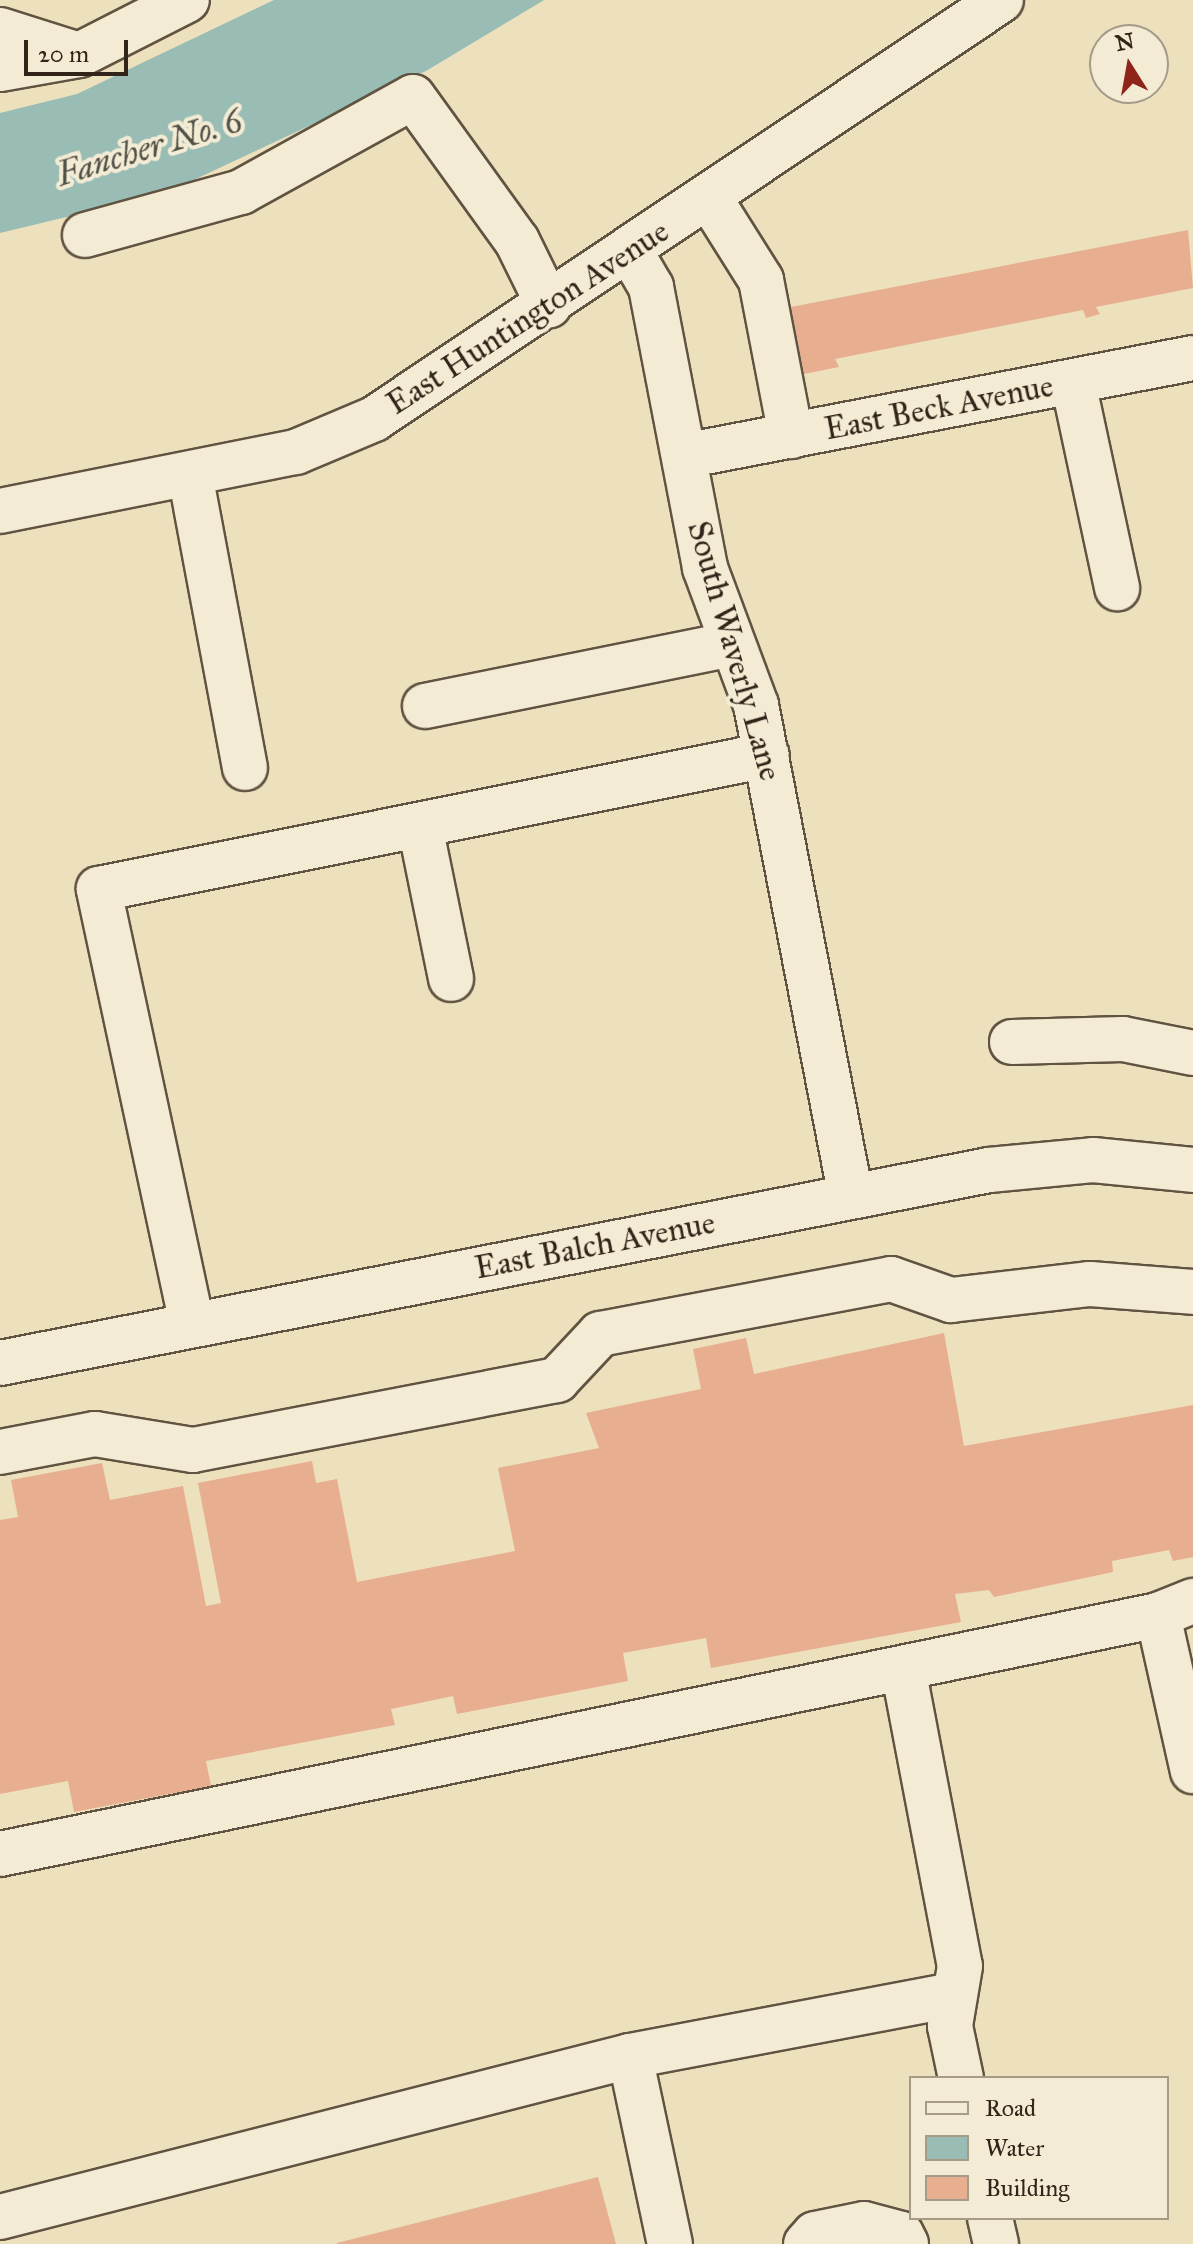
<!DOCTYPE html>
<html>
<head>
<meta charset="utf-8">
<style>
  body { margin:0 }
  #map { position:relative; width:1193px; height:2244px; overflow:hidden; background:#ede0bd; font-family:"IM FELL Great Primer",serif }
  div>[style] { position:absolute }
  .water>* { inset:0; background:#99bdb4 }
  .building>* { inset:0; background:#e7ae90 }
  .roads { filter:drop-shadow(2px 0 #615341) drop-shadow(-2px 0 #615341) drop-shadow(0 2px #615341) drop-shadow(0 -2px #615341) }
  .minor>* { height:44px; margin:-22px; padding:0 22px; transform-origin:22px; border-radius:22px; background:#f3ebd4 }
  span { translate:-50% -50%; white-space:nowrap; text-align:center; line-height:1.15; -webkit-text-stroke:8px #f3ebd4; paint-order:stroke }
  .street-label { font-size:32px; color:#322418 }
  .water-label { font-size:34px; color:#515247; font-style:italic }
  .legend { position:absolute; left:909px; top:2076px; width:260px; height:144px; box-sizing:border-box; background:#f3ebd4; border:2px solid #a69b89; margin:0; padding:10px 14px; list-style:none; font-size:24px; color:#322418 }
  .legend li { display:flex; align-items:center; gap:16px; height:40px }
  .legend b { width:40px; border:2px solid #a69b89 }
  .north { position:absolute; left:1089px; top:24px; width:80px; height:80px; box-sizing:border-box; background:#f3ebd4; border:2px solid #a69b89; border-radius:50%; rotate:349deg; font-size:22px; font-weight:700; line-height:32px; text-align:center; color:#322418 }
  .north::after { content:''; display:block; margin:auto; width:28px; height:36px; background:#8f2418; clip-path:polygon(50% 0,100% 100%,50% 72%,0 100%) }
  .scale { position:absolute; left:24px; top:40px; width:104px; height:36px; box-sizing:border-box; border:4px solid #322418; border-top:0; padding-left:10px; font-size:24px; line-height:28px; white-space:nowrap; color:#322418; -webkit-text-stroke:6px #f3ebd4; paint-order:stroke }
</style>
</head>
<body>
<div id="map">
  <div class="water">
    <div style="clip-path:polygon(274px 0,544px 0,426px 71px,166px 193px,0 233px,0 113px,77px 94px)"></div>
  </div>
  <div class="building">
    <div style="clip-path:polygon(1188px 230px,1193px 288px,1096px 307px,1100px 314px,1086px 318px,1083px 310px,835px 359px,839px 367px,804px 374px,791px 307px)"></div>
    <div style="clip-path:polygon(944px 1333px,964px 1446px,1193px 1405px,1193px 1557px,1173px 1561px,1169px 1550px,1112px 1561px,1113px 1572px,994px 1597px,989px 1590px,955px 1594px,961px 1622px,711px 1668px,706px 1638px,623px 1653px,628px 1681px,457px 1714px,453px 1696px,391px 1709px,395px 1725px,206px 1761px,211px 1786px,74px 1812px,68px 1781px,0 1794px,0 1520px,18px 1517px,11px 1480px,102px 1463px,110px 1500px,183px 1486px,206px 1606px,221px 1603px,198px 1483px,312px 1461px,316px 1483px,337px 1479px,357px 1582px,515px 1551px,498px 1468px,599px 1448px,586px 1413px,701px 1389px,693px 1349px,746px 1338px,754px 1374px)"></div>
    <div style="clip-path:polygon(598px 2177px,616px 2244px,337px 2244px,337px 2243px)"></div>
  </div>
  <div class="roads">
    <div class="minor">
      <div style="left:0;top:30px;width:77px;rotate:17.5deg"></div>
      <div style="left:0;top:69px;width:80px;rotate:-10deg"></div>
      <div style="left:79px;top:55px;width:121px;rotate:-27deg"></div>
      <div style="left:710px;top:199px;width:96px;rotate:57.8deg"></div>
      <div style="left:761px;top:280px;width:159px;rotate:79.1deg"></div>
      <div style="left:85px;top:235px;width:162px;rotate:-15.4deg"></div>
      <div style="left:241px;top:192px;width:196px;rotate:-28.9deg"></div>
      <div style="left:413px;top:97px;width:178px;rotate:54.2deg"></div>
      <div style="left:517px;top:241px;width:72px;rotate:63.8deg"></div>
      <div style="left:630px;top:251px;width:42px;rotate:59.7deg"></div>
      <div style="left:651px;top:287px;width:286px;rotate:79.1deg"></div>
      <div style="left:705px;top:568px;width:146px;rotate:69.6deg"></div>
      <div style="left:756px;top:705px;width:501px;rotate:79.07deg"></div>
      <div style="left:1073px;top:382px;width:211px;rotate:77.9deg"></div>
      <div style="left:684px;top:456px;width:518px;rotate:-10.9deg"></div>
      <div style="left:190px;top:474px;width:299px;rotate:79.4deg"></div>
      <div style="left:0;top:511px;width:302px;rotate:-11.3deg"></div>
      <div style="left:296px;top:452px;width:85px;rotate:-22.9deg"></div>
      <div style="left:374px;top:419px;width:754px;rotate:-33.75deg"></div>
      <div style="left:425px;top:706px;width:313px;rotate:-11.4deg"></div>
      <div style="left:420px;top:826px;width:156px;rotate:78.5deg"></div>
      <div style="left:1012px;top:1042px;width:111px;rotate:-1.5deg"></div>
      <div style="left:1123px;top:1039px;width:71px;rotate:11.3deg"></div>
      <div style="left:192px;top:1324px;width:445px;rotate:-102.1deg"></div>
      <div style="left:99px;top:889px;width:681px;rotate:-11.34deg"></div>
      <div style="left:0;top:1363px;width:1008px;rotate:-11.04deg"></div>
      <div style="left:989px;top:1170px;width:104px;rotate:-5.5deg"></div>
      <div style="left:1093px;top:1160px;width:100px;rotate:5.7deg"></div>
      <div style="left:0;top:1452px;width:97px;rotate:-10.7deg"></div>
      <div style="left:95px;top:1434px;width:99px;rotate:9.3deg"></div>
      <div style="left:193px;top:1450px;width:371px;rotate:-10.9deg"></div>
      <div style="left:557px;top:1380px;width:63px;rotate:-46.9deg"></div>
      <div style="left:600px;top:1334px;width:296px;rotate:-10.7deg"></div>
      <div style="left:891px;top:1279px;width:64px;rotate:19.3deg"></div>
      <div style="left:951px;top:1300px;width:140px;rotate:-6.6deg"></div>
      <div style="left:1090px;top:1284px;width:103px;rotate:4.4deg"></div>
      <div style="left:1158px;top:1615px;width:160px;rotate:77.4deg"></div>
      <div style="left:903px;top:1668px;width:303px;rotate:79.2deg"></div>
      <div style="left:960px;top:1966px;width:61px;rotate:99.5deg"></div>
      <div style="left:950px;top:2026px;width:53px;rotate:78.1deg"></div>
      <div style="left:0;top:1854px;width:1182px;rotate:-11.66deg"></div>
      <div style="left:1158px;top:1615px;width:38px;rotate:-22deg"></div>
      <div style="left:630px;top:2056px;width:192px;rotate:78deg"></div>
      <div style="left:0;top:2217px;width:650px;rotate:-14.34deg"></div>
      <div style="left:630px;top:2056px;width:330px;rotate:-10.7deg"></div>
      <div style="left:990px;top:2218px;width:27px;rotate:77deg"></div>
      <div style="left:806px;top:2244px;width:13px;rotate:-48deg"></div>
      <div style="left:815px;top:2234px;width:50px;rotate:-11.5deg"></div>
      <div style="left:864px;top:2224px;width:38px;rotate:15deg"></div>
      <div style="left:901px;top:2234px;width:11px;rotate:63deg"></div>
    </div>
  </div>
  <div class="street-label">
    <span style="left:528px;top:318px;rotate:-33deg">East Huntington Avenue</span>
    <span style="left:939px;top:408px;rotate:-11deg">East Beck Avenue</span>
    <span style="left:734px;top:651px;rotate:74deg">South Waverly Lane</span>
    <span style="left:595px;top:1246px;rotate:-11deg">East Balch Avenue</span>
  </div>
  <div class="water-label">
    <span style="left:149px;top:147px;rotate:-17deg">Fancher No. 6</span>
  </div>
  <ul class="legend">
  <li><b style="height:10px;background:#f3ebd4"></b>Road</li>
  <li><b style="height:22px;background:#99bdb4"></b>Water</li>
  <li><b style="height:22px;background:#e7ae90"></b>Building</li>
  </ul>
  <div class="north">N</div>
  <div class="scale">20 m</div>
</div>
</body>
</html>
